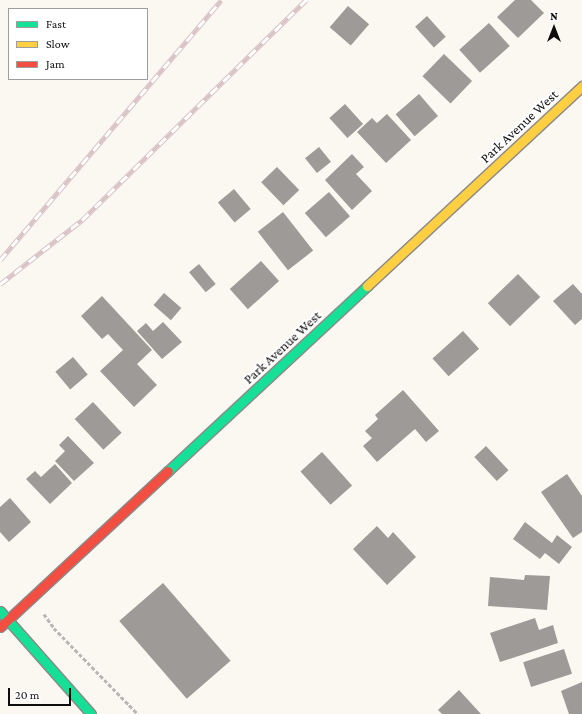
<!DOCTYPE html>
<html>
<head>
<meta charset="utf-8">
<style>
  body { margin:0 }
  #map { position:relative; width:582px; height:714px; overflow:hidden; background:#fbf8f2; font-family:"Crimson Pro",serif }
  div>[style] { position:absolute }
  .building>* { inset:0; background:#9e9a97; transform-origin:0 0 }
  .path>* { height:2.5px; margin-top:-1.25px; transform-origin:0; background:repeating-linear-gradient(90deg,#b8b7b6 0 4px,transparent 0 6px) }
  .roads { filter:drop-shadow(1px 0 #8b8987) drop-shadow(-1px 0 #8b8987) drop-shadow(0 1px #8b8987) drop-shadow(0 -1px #8b8987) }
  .fast>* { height:9px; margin:-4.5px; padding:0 4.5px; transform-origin:4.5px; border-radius:4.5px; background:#16e098 }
  .slow>* { height:9px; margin:-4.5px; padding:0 4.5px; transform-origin:4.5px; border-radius:4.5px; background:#ffcf43 }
  .jam>* { height:9px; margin:-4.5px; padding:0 4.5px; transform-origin:4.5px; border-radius:4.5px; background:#f24e42 }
  .rail>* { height:4.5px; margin-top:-2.25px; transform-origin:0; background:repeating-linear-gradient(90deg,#fff 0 9px,#d9c3c7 0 18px); box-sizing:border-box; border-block:1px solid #d9c3c7 }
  span { translate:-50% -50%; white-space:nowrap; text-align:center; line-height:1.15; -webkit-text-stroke:4px #fff; paint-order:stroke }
  .street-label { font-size:14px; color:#0d0d0d }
  .legend { position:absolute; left:8px; top:8px; width:140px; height:72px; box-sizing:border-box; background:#fff; border:1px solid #9e9e9e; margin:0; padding:5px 7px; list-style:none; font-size:12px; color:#0d0d0d }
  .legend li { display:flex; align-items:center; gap:8px; height:20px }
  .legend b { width:20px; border:1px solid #9e9e9e }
  .north { position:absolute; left:534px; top:8px; width:40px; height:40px; -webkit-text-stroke:3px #fff; paint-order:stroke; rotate:0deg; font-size:11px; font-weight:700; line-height:16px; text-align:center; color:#0d0d0d }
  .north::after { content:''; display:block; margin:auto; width:14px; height:18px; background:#0d0d0d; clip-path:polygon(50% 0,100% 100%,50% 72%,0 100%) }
  .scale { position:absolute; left:8px; top:688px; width:63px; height:18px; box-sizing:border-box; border:2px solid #0d0d0d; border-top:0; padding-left:5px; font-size:12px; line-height:14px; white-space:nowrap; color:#0d0d0d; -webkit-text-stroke:3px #fff; paint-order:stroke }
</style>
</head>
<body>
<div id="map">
  <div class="building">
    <div style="clip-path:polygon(515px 0,531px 0,544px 13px,518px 38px,497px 17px)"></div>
    <div style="left:348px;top:6px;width:28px;height:28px;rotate:41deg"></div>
    <div style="left:427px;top:16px;width:28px;height:16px;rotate:48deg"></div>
    <div style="left:489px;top:23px;width:31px;height:40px;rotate:48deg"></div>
    <div style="left:444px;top:54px;width:39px;height:31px;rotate:44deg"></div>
    <div style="left:419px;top:94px;width:29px;height:31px;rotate:49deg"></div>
    <div style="left:345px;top:104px;width:27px;height:21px;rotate:48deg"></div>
    <div style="clip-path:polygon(387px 114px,411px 140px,386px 163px,357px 132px,372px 118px,377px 123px)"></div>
    <div style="left:319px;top:147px;width:19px;height:18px;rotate:51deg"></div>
    <div style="clip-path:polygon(352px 154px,364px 167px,356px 174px,372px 191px,352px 210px,325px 180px)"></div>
    <div style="left:277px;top:167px;width:32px;height:22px;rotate:46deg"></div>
    <div style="left:234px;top:189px;width:26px;height:21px;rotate:50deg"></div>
    <div style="left:329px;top:192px;width:32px;height:32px;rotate:49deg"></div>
    <div style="left:283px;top:212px;width:49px;height:32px;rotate:52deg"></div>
    <div style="left:261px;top:261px;width:27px;height:42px;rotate:48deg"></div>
    <div style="left:199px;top:264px;width:26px;height:13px;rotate:50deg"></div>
    <div style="left:518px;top:274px;width:32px;height:42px;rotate:46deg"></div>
    <div style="clip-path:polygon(573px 284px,582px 294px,582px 319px,575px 325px,553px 301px)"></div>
    <div style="left:164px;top:293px;width:23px;height:16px;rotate:41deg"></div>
    <div style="clip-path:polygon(102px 296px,152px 350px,137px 364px,157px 385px,134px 407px,100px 371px,123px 350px,108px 334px,102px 339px,81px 316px)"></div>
    <div style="clip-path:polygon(163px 322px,182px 342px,162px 359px,137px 331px,146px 323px,153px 331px)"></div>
    <div style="left:463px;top:331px;width:24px;height:41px;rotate:48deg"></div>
    <div style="left:73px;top:357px;width:23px;height:23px;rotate:50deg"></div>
    <div style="clip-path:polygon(403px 390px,439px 431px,426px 442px,415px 429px,377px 462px,363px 446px,372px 438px,365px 431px,378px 419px,375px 415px)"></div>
    <div style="left:93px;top:402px;width:42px;height:25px;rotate:47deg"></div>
    <div style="clip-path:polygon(68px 436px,94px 463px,74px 481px,55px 461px,65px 451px,59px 445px)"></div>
    <div style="left:486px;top:446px;width:33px;height:16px;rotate:47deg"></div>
    <div style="left:322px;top:452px;width:45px;height:29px;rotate:48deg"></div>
    <div style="clip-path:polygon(55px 464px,72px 483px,50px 504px,26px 479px,35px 471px,41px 477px)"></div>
    <div style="clip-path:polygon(567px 474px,582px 496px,582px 532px,573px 538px,541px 492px)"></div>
    <div style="clip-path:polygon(10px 498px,31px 522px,9px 542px,0 532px,0 507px)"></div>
    <div style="clip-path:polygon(525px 522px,552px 543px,557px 535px,572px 547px,559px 564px,545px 553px,540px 559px,513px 539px)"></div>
    <div style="clip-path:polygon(377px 526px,388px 538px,393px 532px,416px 557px,387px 585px,353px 549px)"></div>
    <div style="clip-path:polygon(525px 575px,550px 576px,547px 610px,488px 606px,490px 577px,524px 580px)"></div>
    <div style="left:163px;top:583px;width:103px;height:58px;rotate:49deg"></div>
    <div style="clip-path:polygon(535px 618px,539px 630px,553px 625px,558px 643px,500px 662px,490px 633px)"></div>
    <div style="left:564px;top:649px;width:26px;height:43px;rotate:72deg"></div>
    <div style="clip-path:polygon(582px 682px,582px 714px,569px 714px,561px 691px)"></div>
    <div style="clip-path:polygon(459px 690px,481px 714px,442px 714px,438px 710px)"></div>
  </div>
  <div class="path">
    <div style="left:44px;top:614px;width:17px;rotate:54deg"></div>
    <div style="left:54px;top:628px;width:120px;rotate:45.7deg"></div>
  </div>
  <div class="roads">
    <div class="fast">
      <div style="left:168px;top:471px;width:272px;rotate:-42.9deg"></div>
      <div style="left:0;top:611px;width:137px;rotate:48.5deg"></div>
    </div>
    <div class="slow">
      <div style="left:367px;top:286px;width:294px;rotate:-42.9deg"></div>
    </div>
    <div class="jam">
      <div style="left:0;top:627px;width:229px;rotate:-42.9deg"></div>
    </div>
  </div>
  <div class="rail">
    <div style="left:0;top:260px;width:341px;rotate:-49.6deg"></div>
    <div style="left:0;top:284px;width:104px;rotate:-38deg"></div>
    <div style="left:82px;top:220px;width:314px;rotate:-44.5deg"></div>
  </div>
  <div class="street-label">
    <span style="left:519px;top:126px;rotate:-43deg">Park Avenue West</span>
    <span style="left:282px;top:347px;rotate:-43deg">Park Avenue West</span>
  </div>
  <ul class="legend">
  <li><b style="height:5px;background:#16e098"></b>Fast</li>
  <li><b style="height:5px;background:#ffcf43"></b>Slow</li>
  <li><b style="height:5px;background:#f24e42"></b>Jam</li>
  </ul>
  <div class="north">N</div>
  <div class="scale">20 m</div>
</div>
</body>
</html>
